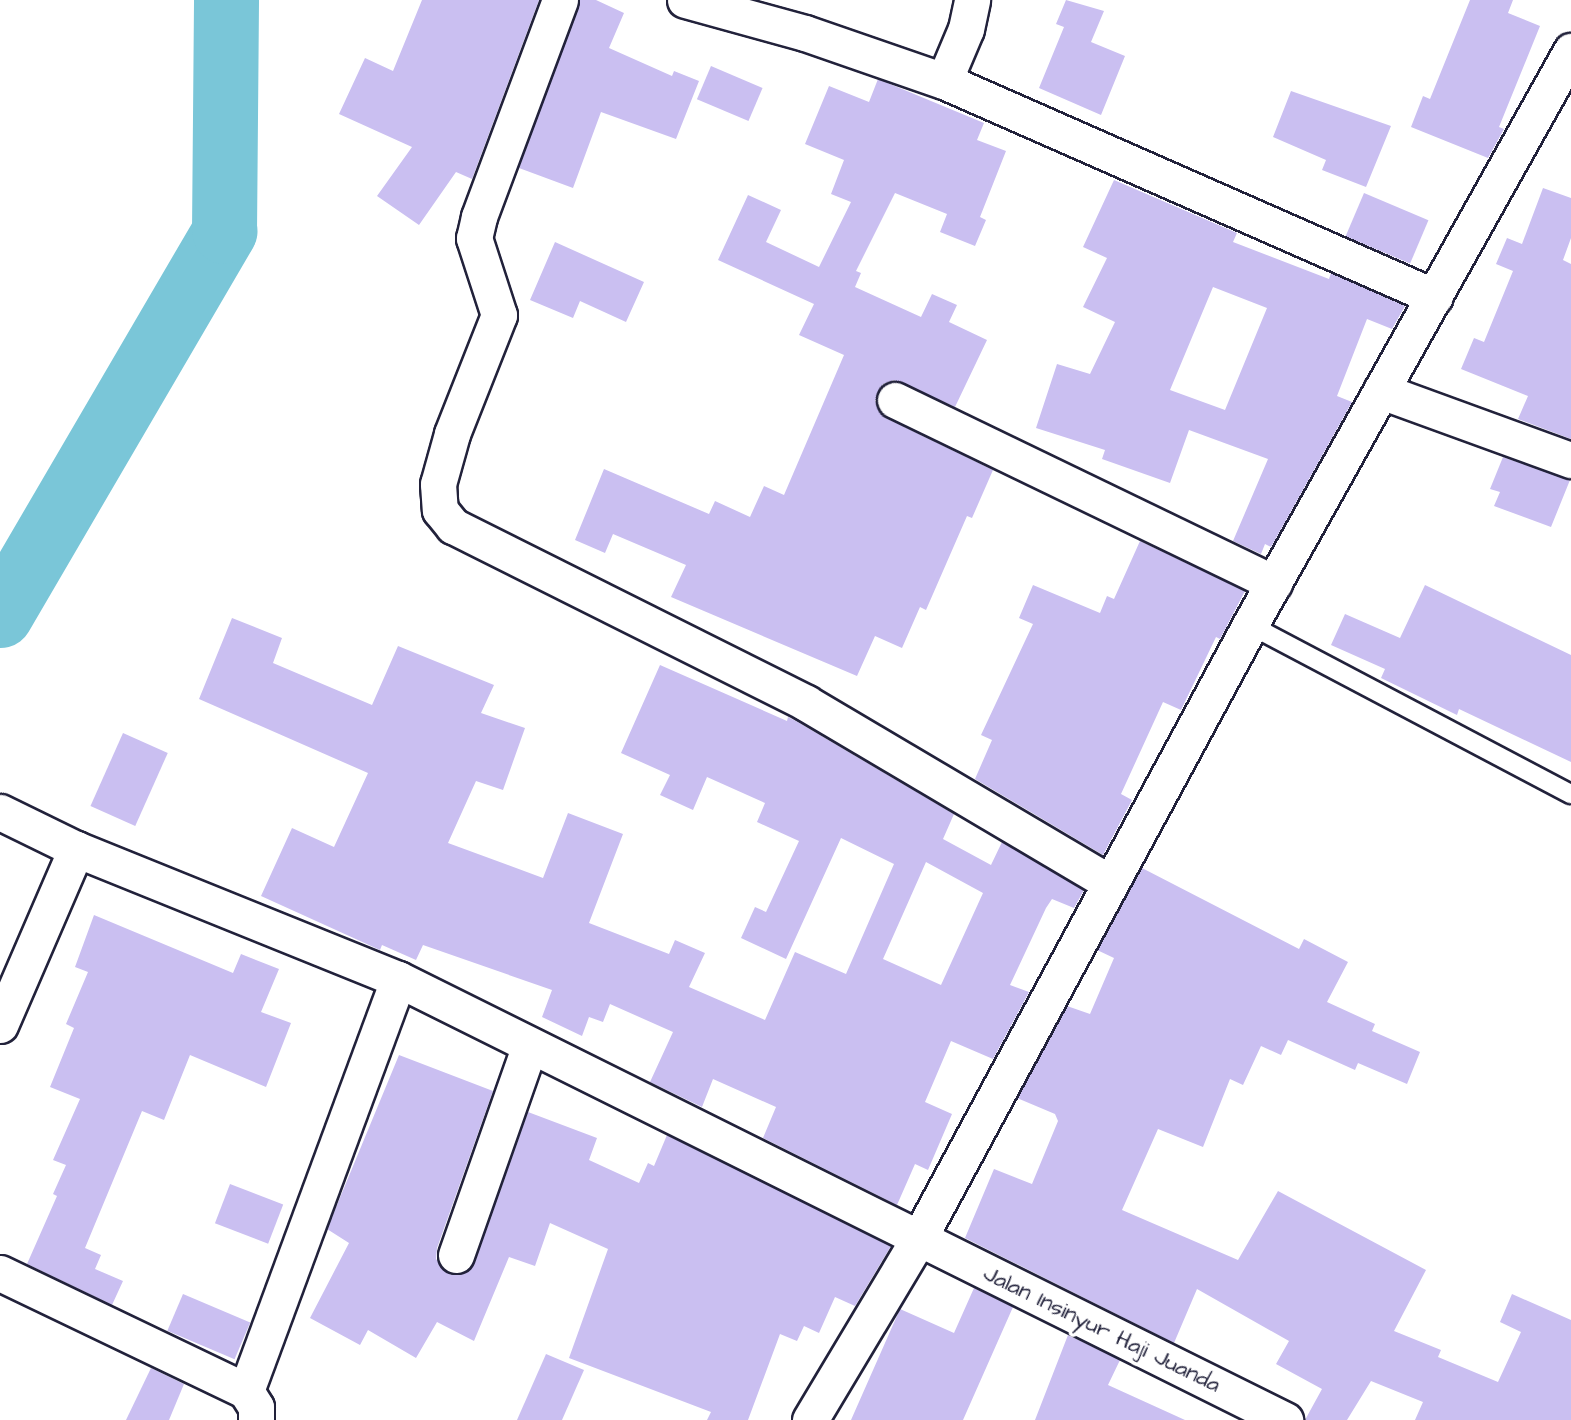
<!DOCTYPE html>
<html>
<head>
<meta charset="utf-8">
<style>
  body { margin:0 }
  #map { position:relative; width:1571px; height:1420px; overflow:hidden; background:#fff; font-family:"Architects Daughter",sans-serif }
  div>[style] { position:absolute }
  .river>* { height:65px; margin:-32.5px; padding:0 32.5px; transform-origin:32.5px; border-radius:32.5px; background:#7ac6d8 }
  .building>* { inset:0; background:#cabff1; transform-origin:0 0 }
  .roads { filter:drop-shadow(2px 0 #22223b) drop-shadow(-2px 0 #22223b) drop-shadow(0 2px #22223b) drop-shadow(0 -2px #22223b) }
  .service>* { height:18px; margin:-9px; padding:0 9px; transform-origin:9px; border-radius:9px; background:#fff }
  .minor>* { height:35px; margin:-17.5px; padding:0 17.5px; transform-origin:17.5px; border-radius:17.5px; background:#fff }
  span { translate:-50% -50%; white-space:nowrap; text-align:center; line-height:1.15; -webkit-text-stroke:7px #fff; paint-order:stroke }
  .street-label { font-size:23px; color:#22223b }
</style>
</head>
<body>
<div id="map">
  <div class="river">
    <div style="left:0;top:615px;width:445px;rotate:-59.7deg"></div>
    <div style="left:224px;top:231px;width:231px;rotate:-89.5deg"></div>
  </div>
  <div class="building">
    <div style="clip-path:polygon(422px 0,539px 0,472px 179px,456px 172px,419px 225px,377px 196px,412px 147px,339px 114px,365px 58px,393px 71px)"></div>
    <div style="clip-path:polygon(580px 0,596px 0,624px 13px,609px 48px,672px 76px,674px 71px,699px 81px,676px 139px,601px 112px,573px 188px,519px 168px)"></div>
    <div style="clip-path:polygon(1066px 0,1104px 11px,1091px 42px,1125px 56px,1101px 115px,1039px 88px,1064px 27px,1056px 24px)"></div>
    <div style="clip-path:polygon(1470px 0,1513px 0,1508px 13px,1540px 26px,1499px 127px,1504px 129px,1488px 158px,1411px 127px,1423px 96px,1430px 99px)"></div>
    <div style="left:711px;top:66px;width:56px;height:36px;rotate:23deg"></div>
    <div style="clip-path:polygon(878px 79px,984px 123px,977px 140px,1006px 151px,980px 217px,986px 220px,975px 246px,940px 232px,947px 214px,895px 193px,856px 271px,861px 273px,855px 287px,921px 317px,932px 294px,957px 305px,949px 322px,987px 340px,955px 407px,894px 380px,883px 384px,875px 401px,886px 418px,993px 470px,972px 518px,967px 516px,926px 610px,920px 607px,902px 648px,875px 636px,857px 676px,671px 597px,686px 565px,613px 534px,605px 553px,575px 540px,604px 469px,709px 514px,715px 501px,750px 517px,764px 486px,784px 495px,844px 355px,799px 335px,814px 304px,718px 260px,748px 195px,781px 210px,766px 242px,819px 267px,851px 202px,831px 194px,844px 160px,805px 144px,829px 86px,869px 102px)"></div>
    <div style="clip-path:polygon(1291px 91px,1391px 126px,1366px 187px,1322px 170px,1326px 160px,1273px 137px)"></div>
    <div style="clip-path:polygon(evenodd,1114px 180px,1237px 233px,1233px 242px,1329px 279px,1331px 273px,1405px 306px,1392px 329px,1367px 319px,1337px 396px,1352px 402px,1271px 547px,1265px 544px,1261px 554px,1233px 541px,1268px 459px,1189px 430px,1170px 483px,1102px 459px,1105px 450px,1036px 428px,1057px 364px,1090px 374px,1115px 322px,1083px 307px,1107px 258px,1083px 247px,1114px 180px,1213px 287px,1267px 308px,1225px 410px,1170px 390px,1213px 287px)"></div>
    <div style="clip-path:polygon(1543px 188px,1571px 198px,1571px 238px,1563px 260px,1571px 264px,1571px 439px,1518px 419px,1528px 396px,1461px 369px,1474px 338px,1484px 342px,1513px 271px,1496px 264px,1507px 238px,1522px 244px)"></div>
    <div style="left:1364px;top:193px;width:70px;height:47px;rotate:23deg"></div>
    <div style="clip-path:polygon(555px 242px,644px 282px,626px 322px,580px 301px,573px 318px,530px 300px)"></div>
    <div style="clip-path:polygon(1503px 457px,1570px 480px,1551px 527px,1494px 506px,1500px 492px,1490px 489px)"></div>
    <div style="clip-path:polygon(1140px 541px,1245px 591px,1220px 639px,1216px 637px,1181px 710px,1163px 702px,1121px 794px,1132px 800px,1103px 855px,975px 779px,992px 740px,981px 735px,1033px 624px,1019px 618px,1033px 585px,1100px 613px,1107px 596px,1114px 599px)"></div>
    <div style="clip-path:polygon(1425px 585px,1571px 655px,1571px 762px,1459px 709px,1457px 715px,1381px 678px,1385px 669px,1331px 645px,1345px 614px,1400px 638px)"></div>
    <div style="clip-path:polygon(evenodd,232px 618px,282px 638px,273px 663px,372px 705px,398px 646px,494px 685px,481px 713px,525px 728px,503px 790px,476px 781px,448px 843px,543px 878px,568px 813px,623px 834px,589px 923px,669px 954px,675px 940px,705px 953px,689px 987px,765px 1020px,795px 952px,846px 974px,894px 864px,841px 838px,786px 959px,741px 938px,755px 907px,766px 912px,799px 841px,757px 822px,765px 803px,707px 777px,693px 810px,660px 795px,670px 775px,621px 753px,660px 665px,787px 721px,788px 717px,796px 721px,954px 814px,943px 839px,991px 865px,1002px 842px,1084px 890px,1074px 908px,1052px 899px,1046px 908px,1010px 985px,1029px 992px,993px 1059px,951px 1041px,925px 1102px,952px 1114px,928px 1170px,915px 1164px,897px 1205px,763px 1138px,776px 1107px,713px 1079px,702px 1107px,650px 1082px,673px 1032px,610px 1004px,603px 1022px,589px 1017px,582px 1036px,542px 1017px,552px 990px,423px 945px,416px 960px,382px 945px,380px 950px,261px 896px,292px 828px,334px 847px,368px 773px,199px 699px,232px 618px,926px 862px,983px 893px,941px 985px,883px 959px,926px 862px)"></div>
    <div style="left:123px;top:733px;width:49px;height:80px;rotate:24deg"></div>
    <div style="clip-path:polygon(1142px 868px,1299px 949px,1304px 939px,1348px 962px,1327px 1002px,1375px 1024px,1372px 1031px,1420px 1052px,1407px 1084px,1358px 1063px,1355px 1070px,1288px 1040px,1281px 1055px,1261px 1046px,1243px 1085px,1230px 1079px,1203px 1147px,1158px 1129px,1122px 1210px,1238px 1260px,1278px 1191px,1426px 1270px,1394px 1331px,1441px 1350px,1438px 1357px,1498px 1382px,1521px 1332px,1500px 1322px,1512px 1294px,1571px 1320px,1571px 1420px,1415px 1420px,1423px 1402px,1371px 1381px,1347px 1420px,1305px 1420px,1322px 1389px,1276px 1364px,1289px 1341px,1197px 1289px,1174px 1343px,965px 1238px,994px 1169px,1032px 1184px,1058px 1121px,1055px 1114px,1017px 1098px,1067px 1006px,1090px 1014px,1114px 958px,1097px 950px)"></div>
    <div style="clip-path:polygon(94px 915px,233px 973px,241px 954px,279px 969px,261px 1012px,291px 1023px,266px 1087px,190px 1055px,164px 1120px,142px 1111px,85px 1248px,101px 1255px,95px 1269px,123px 1281px,112px 1305px,27px 1264px,57px 1196px,53px 1194px,66px 1165px,53px 1160px,80px 1099px,50px 1087px,74px 1028px,66px 1024px,88px 972px,75px 967px)"></div>
    <div style="clip-path:polygon(399px 1055px,493px 1091px,437px 1248px,436px 1259px,449px 1274px,460px 1275px,475px 1262px,528px 1112px,597px 1138px,589px 1160px,639px 1183px,648px 1163px,654px 1166px,667px 1135px,891px 1246px,855px 1306px,835px 1297px,819px 1333px,804px 1326px,797px 1341px,780px 1334px,748px 1420px,707px 1420px,711px 1412px,569px 1358px,608px 1249px,550px 1223px,535px 1266px,509px 1257px,474px 1341px,437px 1322px,416px 1358px,368px 1330px,360px 1345px,310px 1318px,349px 1243px,327px 1229px)"></div>
    <div style="left:230px;top:1184px;width:57px;height:42px;rotate:21deg"></div>
    <div style="clip-path:polygon(974px 1288px,1013px 1307px,963px 1420px,851px 1420px,900px 1309px,954px 1333px)"></div>
    <div style="left:183px;top:1294px;width:73px;height:40px;rotate:23deg"></div>
    <div style="clip-path:polygon(1068px 1335px,1120px 1360px,1108px 1385px,1185px 1420px,1035px 1420px)"></div>
    <div style="clip-path:polygon(546px 1354px,584px 1370px,562px 1420px,517px 1420px)"></div>
    <div style="clip-path:polygon(151px 1368px,184px 1384px,169px 1420px,126px 1420px)"></div>
  </div>
  <div class="roads">
    <div class="service">
      <div style="left:1250px;top:625px;width:363px;rotate:27.8deg"></div>
    </div>
    <div class="minor">
      <div style="left:560px;top:0;width:232px;rotate:110.5deg"></div>
      <div style="left:479px;top:217px;width:22px;rotate:103deg"></div>
      <div style="left:474px;top:238px;width:81px;rotate:72deg"></div>
      <div style="left:499px;top:315px;width:128px;rotate:111.6deg"></div>
      <div style="left:452px;top:434px;width:52px;rotate:105.6deg"></div>
      <div style="left:438px;top:484px;width:26px;rotate:86deg"></div>
      <div style="left:440px;top:510px;width:21px;rotate:51deg"></div>
      <div style="left:453px;top:526px;width:395px;rotate:26.6deg"></div>
      <div style="left:806px;top:703px;width:352px;rotate:30.6deg"></div>
      <div style="left:685px;top:0;width:124px;rotate:15.4deg"></div>
      <div style="left:805px;top:33px;width:147px;rotate:19.1deg"></div>
      <div style="left:944px;top:81px;width:536px;rotate:23.75deg"></div>
      <div style="left:944px;top:81px;width:56px;rotate:-67.1deg"></div>
      <div style="left:966px;top:29px;width:30px;rotate:-78deg"></div>
      <div style="left:1381px;top:391px;width:202px;rotate:20deg"></div>
      <div style="left:895px;top:400px;width:421px;rotate:25.8deg"></div>
      <div style="left:0;top:812px;width:85px;rotate:26deg"></div>
      <div style="left:76px;top:849px;width:347px;rotate:22deg"></div>
      <div style="left:398px;top:979px;width:991px;rotate:26.44deg"></div>
      <div style="left:0;top:1025px;width:192px;rotate:-66.6deg"></div>
      <div style="left:456px;top:1255px;width:219px;rotate:-70.6deg"></div>
      <div style="left:0;top:1273px;width:273px;rotate:25.6deg"></div>
      <div style="left:256px;top:1420px;width:13px;rotate:-90deg"></div>
      <div style="left:256px;top:1407px;width:19px;rotate:-122deg"></div>
      <div style="left:246px;top:1391px;width:439px;rotate:-69.7deg"></div>
      <div style="left:810px;top:1420px;width:212px;rotate:-59.1deg"></div>
      <div style="left:919px;top:1238px;width:697px;rotate:-61.63deg"></div>
      <div style="left:1250px;top:625px;width:658px;rotate:-60.78deg"></div>
    </div>
  </div>
  <div class="street-label">
    <span style="left:1102px;top:1329px;rotate:26deg">Jalan Insinyur Haji Juanda</span>
  </div>
</div>
</body>
</html>
